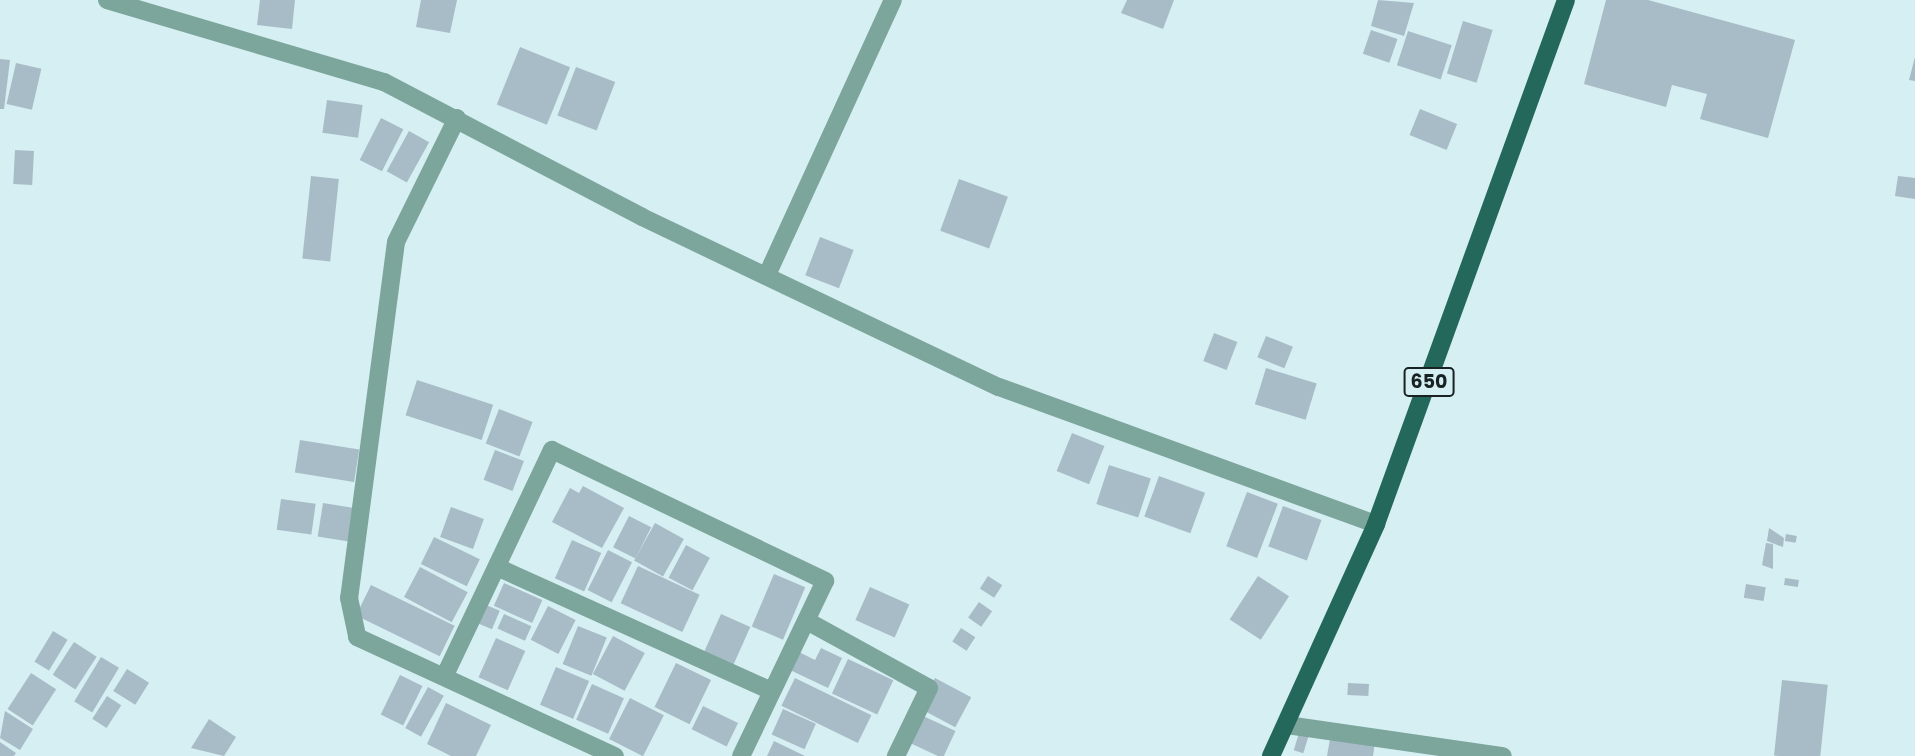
<!DOCTYPE html>
<html>
<head>
<meta charset="utf-8">
<style>
  body { margin:0 }
  #map { position:relative; width:1915px; height:756px; overflow:hidden; background:#d6eff2; font-family:Poppins,sans-serif }
  div>[style] { position:absolute }
  .building>* { inset:0; background:#a8bcc7; transform-origin:0 0 }
  .minor>* { height:18px; margin:-9px; padding:0 9px; transform-origin:9px; border-radius:9px; background:#7ca59c }
  .primary>* { height:18px; margin:-9px; padding:0 9px; transform-origin:9px; border-radius:9px; background:#24685c }
  span { translate:-50% -50%; white-space:nowrap; text-align:center; line-height:1.15; -webkit-text-stroke:5px #d6eff2; paint-order:stroke }
  .shield-label span { padding:2px 5px; background:#d6eff2; border:2px solid; border-radius:5px; -webkit-text-stroke-width:0 }
  .shield-label { font-size:19px; color:#182223; font-weight:700 }
</style>
</head>
<body>
<div id="map">
  <div class="building">
    <div style="clip-path:polygon(260px 0,295px 0,292px 29px,257px 25px)"></div>
    <div style="clip-path:polygon(421px 0,457px 0,450px 33px,416px 27px)"></div>
    <div style="clip-path:polygon(1127px 0,1174px 0,1163px 29px,1121px 13px)"></div>
    <div style="clip-path:polygon(1378px 0,1414px 3px,1404px 36px,1371px 26px)"></div>
    <div style="clip-path:polygon(1606px 0,1648px 0,1795px 40px,1768px 138px,1700px 119px,1707px 94px,1672px 85px,1666px 107px,1584px 84px)"></div>
    <div style="left:1463px;top:21px;width:31px;height:55px;rotate:17deg"></div>
    <div style="left:1371px;top:30px;width:28px;height:25px;rotate:19deg"></div>
    <div style="left:1408px;top:31px;width:46px;height:36px;rotate:18deg"></div>
    <div style="left:520px;top:47px;width:54px;height:62px;rotate:22deg"></div>
    <div style="clip-path:polygon(1915px 57px,1915px 81px,1909px 80px)"></div>
    <div style="clip-path:polygon(0 59px,10px 60px,4px 109px,0 109px)"></div>
    <div style="left:16px;top:63px;width:26px;height:42px;rotate:13deg"></div>
    <div style="left:576px;top:67px;width:42px;height:52px;rotate:21deg"></div>
    <div style="left:327px;top:100px;width:36px;height:33px;rotate:8deg"></div>
    <div style="left:1420px;top:109px;width:40px;height:28px;rotate:22deg"></div>
    <div style="left:381px;top:118px;width:25px;height:47px;rotate:27deg"></div>
    <div style="left:409px;top:131px;width:23px;height:46px;rotate:29deg"></div>
    <div style="left:15px;top:150px;width:19px;height:34px;rotate:3deg"></div>
    <div style="left:311px;top:176px;width:28px;height:83px;rotate:6deg"></div>
    <div style="clip-path:polygon(1898px 176px,1915px 178px,1915px 199px,1895px 196px)"></div>
    <div style="left:959px;top:179px;width:52px;height:55px;rotate:20deg"></div>
    <div style="left:820px;top:237px;width:36px;height:41px;rotate:21deg"></div>
    <div style="left:1214px;top:333px;width:25px;height:30px;rotate:21deg"></div>
    <div style="left:1266px;top:336px;width:29px;height:23px;rotate:22deg"></div>
    <div style="left:1266px;top:368px;width:53px;height:38px;rotate:17deg"></div>
    <div style="left:417px;top:380px;width:80px;height:37px;rotate:18deg"></div>
    <div style="left:499px;top:409px;width:36px;height:37px;rotate:21deg"></div>
    <div style="left:1072px;top:433px;width:35px;height:41px;rotate:22deg"></div>
    <div style="left:300px;top:440px;width:60px;height:33px;rotate:9deg"></div>
    <div style="left:495px;top:450px;width:31px;height:32px;rotate:21deg"></div>
    <div style="left:1109px;top:465px;width:44px;height:41px;rotate:18deg"></div>
    <div style="left:1159px;top:476px;width:49px;height:43px;rotate:20deg"></div>
    <div style="clip-path:polygon(583px 486px,624px 508px,602px 548px,552px 522px,570px 488px,579px 493px)"></div>
    <div style="left:1247px;top:492px;width:33px;height:58px;rotate:21deg"></div>
    <div style="left:281px;top:499px;width:35px;height:31px;rotate:8deg"></div>
    <div style="left:323px;top:503px;width:33px;height:34px;rotate:9deg"></div>
    <div style="left:1283px;top:506px;width:41px;height:43px;rotate:20deg"></div>
    <div style="left:451px;top:507px;width:35px;height:32px;rotate:20deg"></div>
    <div style="left:629px;top:516px;width:25px;height:35px;rotate:27deg"></div>
    <div style="left:655px;top:523px;width:33px;height:43px;rotate:29deg"></div>
    <div style="clip-path:polygon(1769px 528px,1784px 538px,1783px 547px,1767px 541px)"></div>
    <div style="left:1786px;top:534px;width:11px;height:7px;rotate:10deg"></div>
    <div style="left:434px;top:537px;width:51px;height:30px;rotate:26deg"></div>
    <div style="left:572px;top:540px;width:32px;height:42px;rotate:24deg"></div>
    <div style="clip-path:polygon(1766px 543px,1773px 544px,1773px 569px,1762px 565px)"></div>
    <div style="left:686px;top:545px;width:27px;height:37px;rotate:28deg"></div>
    <div style="left:608px;top:550px;width:27px;height:45px;rotate:27deg"></div>
    <div style="left:638px;top:566px;width:68px;height:41px;rotate:25deg"></div>
    <div style="left:420px;top:567px;width:54px;height:34px;rotate:28deg"></div>
    <div style="left:774px;top:574px;width:34px;height:57px;rotate:23deg"></div>
    <div style="left:988px;top:576px;width:17px;height:15px;rotate:33deg"></div>
    <div style="left:1258px;top:576px;width:37px;height:52px;rotate:33deg"></div>
    <div style="left:1785px;top:578px;width:14px;height:7px;rotate:8deg"></div>
    <div style="left:504px;top:583px;width:42px;height:25px;rotate:24deg"></div>
    <div style="left:1746px;top:584px;width:20px;height:14px;rotate:9deg"></div>
    <div style="left:371px;top:585px;width:93px;height:34px;rotate:26deg"></div>
    <div style="left:870px;top:587px;width:43px;height:36px;rotate:24deg"></div>
    <div style="left:979px;top:602px;width:16px;height:19px;rotate:35deg"></div>
    <div style="left:486px;top:605px;width:15px;height:20px;rotate:23deg"></div>
    <div style="left:548px;top:606px;width:31px;height:38px;rotate:27deg"></div>
    <div style="left:504px;top:614px;width:30px;height:16px;rotate:24deg"></div>
    <div style="left:721px;top:614px;width:32px;height:44px;rotate:24deg"></div>
    <div style="left:578px;top:626px;width:31px;height:41px;rotate:22deg"></div>
    <div style="left:961px;top:628px;width:17px;height:16px;rotate:33deg"></div>
    <div style="left:53px;top:631px;width:17px;height:36px;rotate:31deg"></div>
    <div style="left:613px;top:636px;width:36px;height:43px;rotate:28deg"></div>
    <div style="left:496px;top:638px;width:32px;height:43px;rotate:24deg"></div>
    <div style="left:74px;top:642px;width:27px;height:39px;rotate:33deg"></div>
    <div style="clip-path:polygon(821px 648px,842px 658px,828px 688px,790px 670px,799px 652px,815px 660px)"></div>
    <div style="left:101px;top:657px;width:21px;height:52px;rotate:31deg"></div>
    <div style="left:848px;top:659px;width:50px;height:38px;rotate:25deg"></div>
    <div style="left:676px;top:663px;width:39px;height:49px;rotate:26deg"></div>
    <div style="left:556px;top:667px;width:36px;height:41px;rotate:23deg"></div>
    <div style="left:127px;top:669px;width:26px;height:26px;rotate:32deg"></div>
    <div style="left:31px;top:673px;width:30px;height:43px;rotate:33deg"></div>
    <div style="left:400px;top:675px;width:25px;height:44px;rotate:26deg"></div>
    <div style="left:795px;top:678px;width:85px;height:31px;rotate:26deg"></div>
    <div style="left:935px;top:678px;width:41px;height:34px;rotate:28deg"></div>
    <div style="left:1782px;top:680px;width:46px;height:76px;rotate:6deg"></div>
    <div style="left:1348px;top:683px;width:21px;height:12px;rotate:3deg"></div>
    <div style="left:592px;top:684px;width:35px;height:39px;rotate:24deg"></div>
    <div style="left:428px;top:687px;width:18px;height:47px;rotate:29deg"></div>
    <div style="left:107px;top:696px;width:17px;height:27px;rotate:33deg"></div>
    <div style="left:630px;top:698px;width:38px;height:46px;rotate:27deg"></div>
    <div style="clip-path:polygon(446px 703px,491px 725px,476px 756px,451px 756px,427px 744px)"></div>
    <div style="left:703px;top:706px;width:39px;height:26px;rotate:26deg"></div>
    <div style="left:783px;top:709px;width:36px;height:28px;rotate:24deg"></div>
    <div style="clip-path:polygon(5px 711px,33px 729px,20px 750px,0 738px)"></div>
    <div style="left:921px;top:715px;width:38px;height:30px;rotate:25deg"></div>
    <div style="clip-path:polygon(209px 719px,236px 737px,224px 756px,191px 748px)"></div>
    <div style="left:1299px;top:733px;width:10px;height:18px;rotate:17deg"></div>
    <div style="clip-path:polygon(1331px 733px,1375px 741px,1373px 756px,1327px 756px)"></div>
    <div style="clip-path:polygon(774px 741px,805px 756px,767px 756px)"></div>
    <div style="clip-path:polygon(0 742px,16px 753px,14px 756px,0 756px)"></div>
  </div>
  <div class="minor">
    <div style="left:107px;top:0;width:289px;rotate:16.5deg"></div>
    <div style="left:384px;top:82px;width:291px;rotate:27.6deg"></div>
    <div style="left:642px;top:217px;width:395px;rotate:25.5deg"></div>
    <div style="left:999px;top:387px;width:401px;rotate:20deg"></div>
    <div style="left:457px;top:118px;width:138px;rotate:116.2deg"></div>
    <div style="left:396px;top:242px;width:359px;rotate:97.5deg"></div>
    <div style="left:349px;top:598px;width:40px;rotate:78deg"></div>
    <div style="left:357px;top:637px;width:284px;rotate:24.8deg"></div>
    <div style="left:767px;top:275px;width:302px;rotate:-65.4deg"></div>
    <div style="left:499px;top:568px;width:299px;rotate:24.3deg"></div>
    <div style="left:807px;top:621px;width:139px;rotate:28.8deg"></div>
    <div style="left:929px;top:688px;width:76px;rotate:115.9deg"></div>
    <div style="left:446px;top:673px;width:247px;rotate:-64.6deg"></div>
    <div style="left:552px;top:450px;width:303px;rotate:25.6deg"></div>
    <div style="left:825px;top:581px;width:194px;rotate:115.6deg"></div>
    <div style="left:1287px;top:725px;width:218px;rotate:8.2deg"></div>
  </div>
  <div class="primary">
    <div style="left:1271px;top:756px;width:255px;rotate:-65.6deg"></div>
    <div style="left:1376px;top:524px;width:557px;rotate:-70.07deg"></div>
  </div>
  <div class="shield-label">
    <span style="left:1429px;top:382px">650</span>
  </div>
</div>
</body>
</html>
